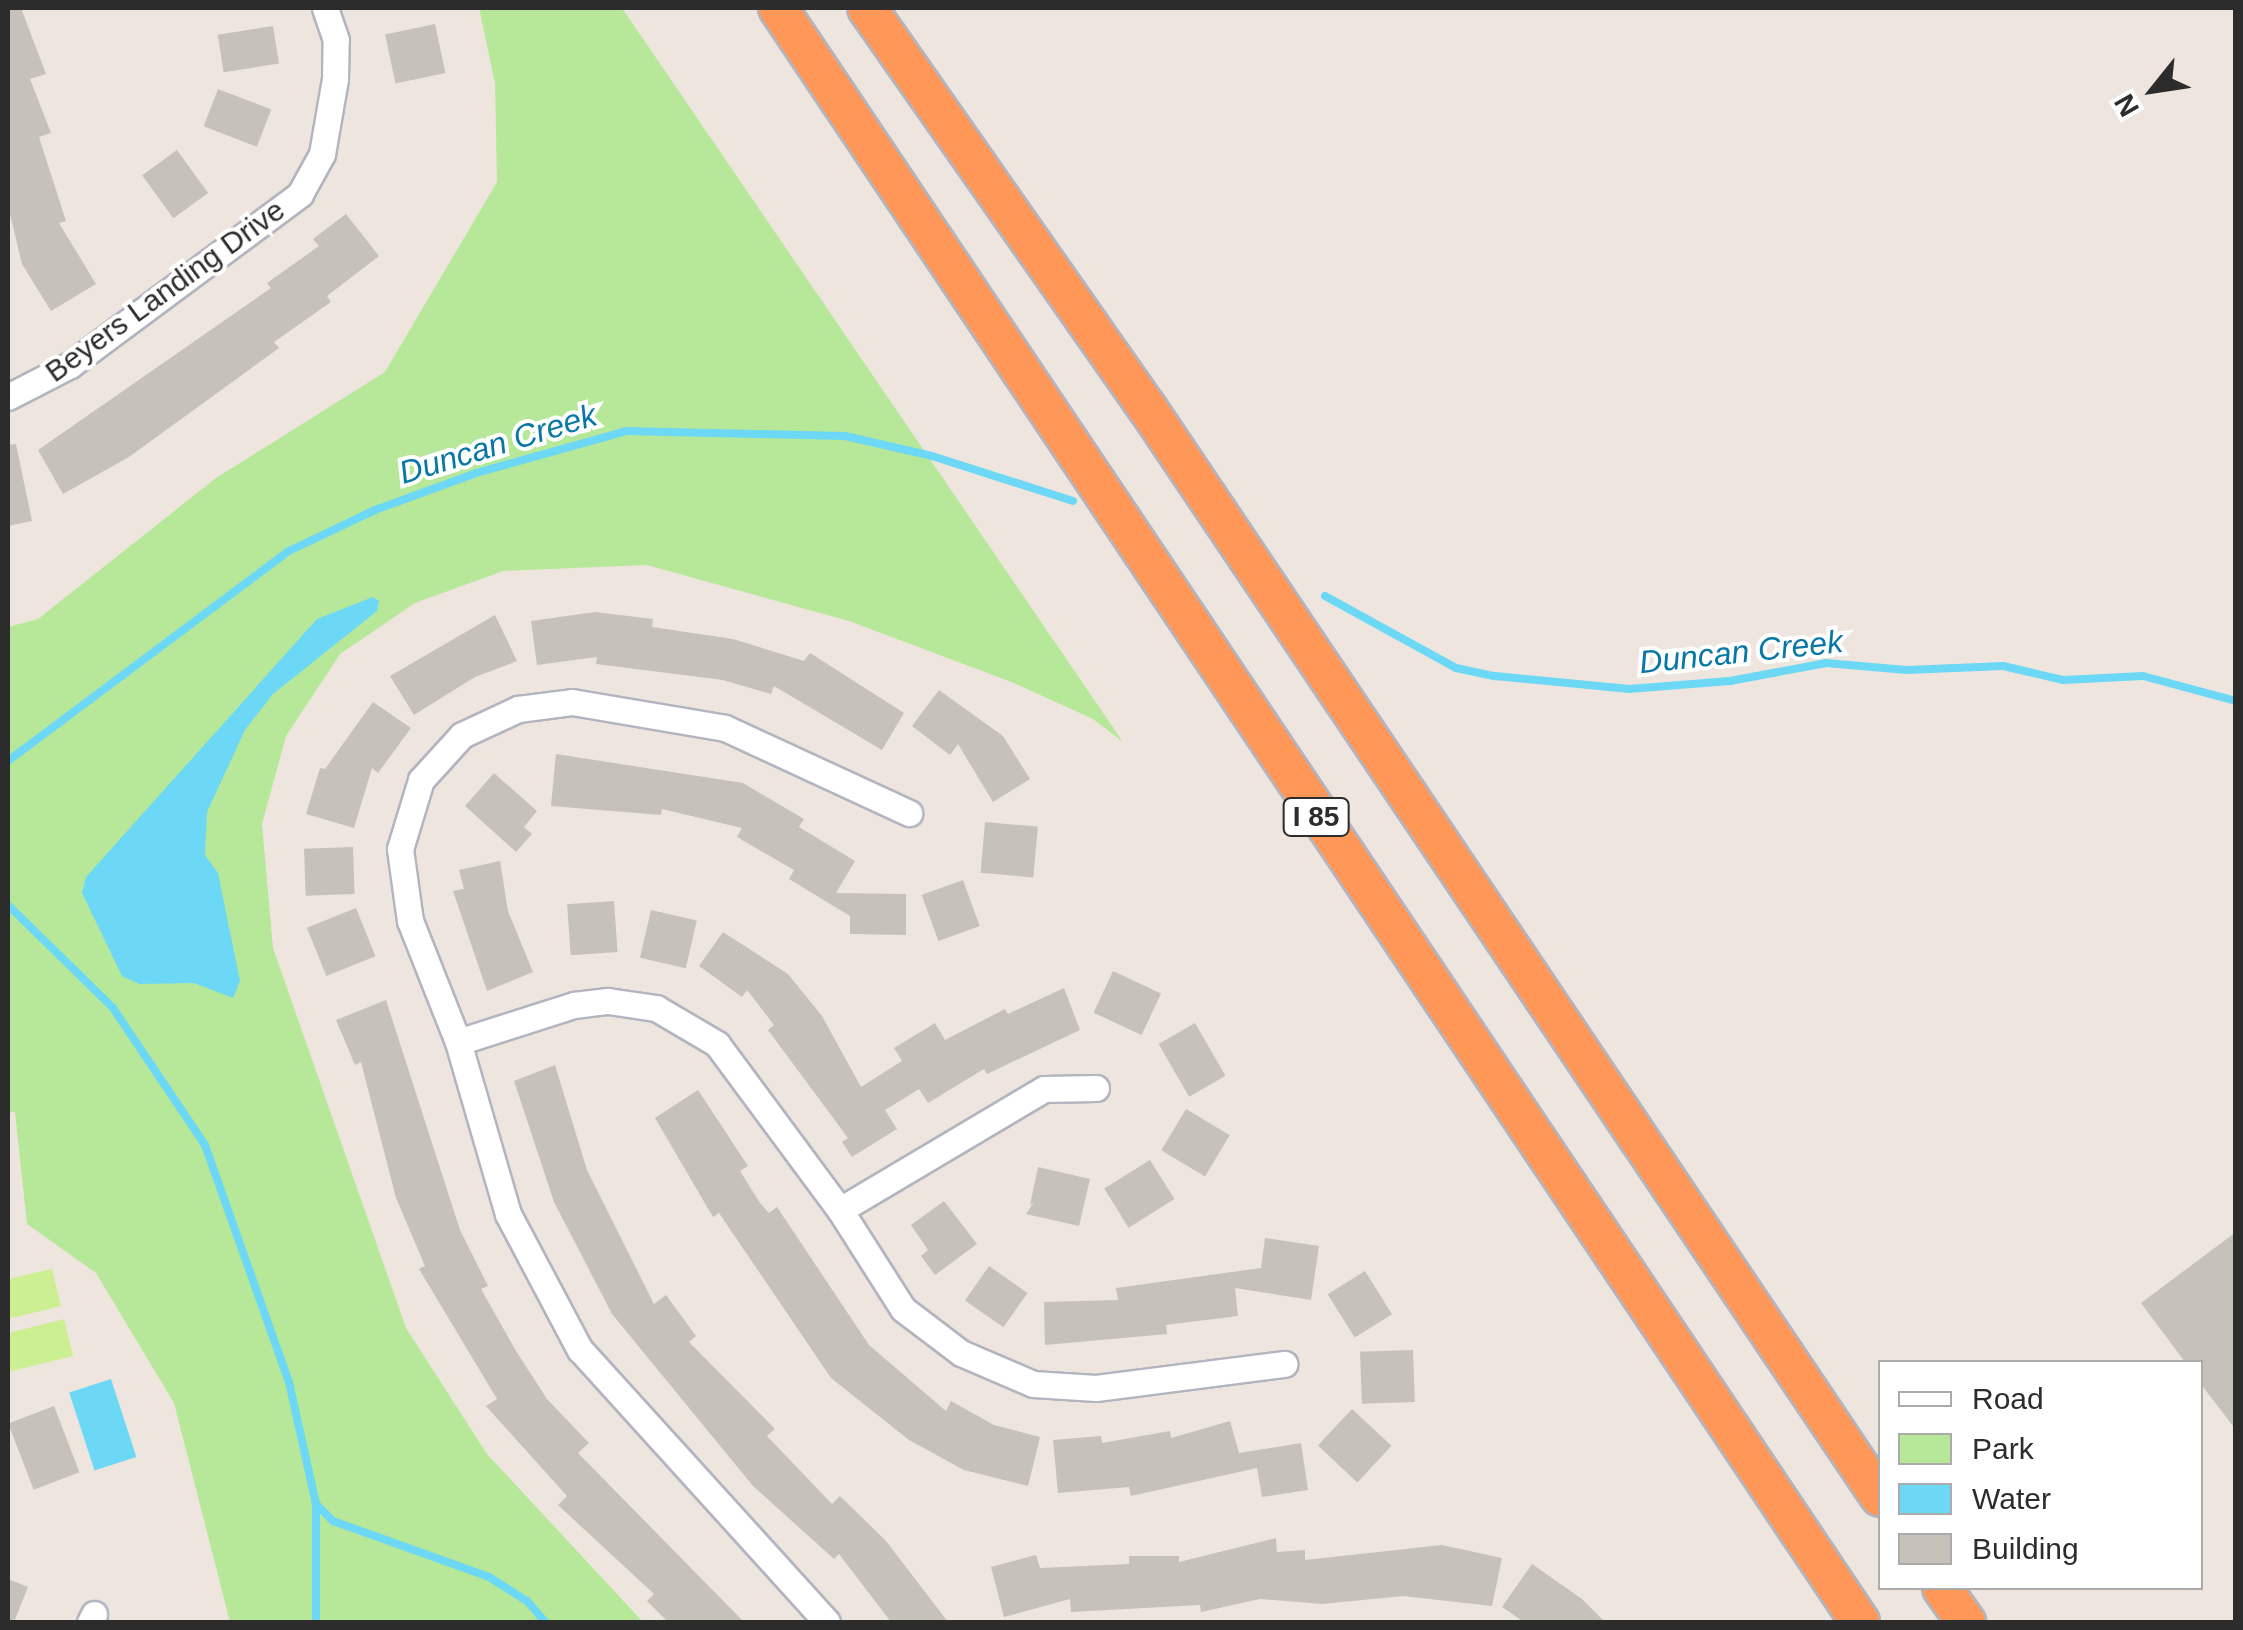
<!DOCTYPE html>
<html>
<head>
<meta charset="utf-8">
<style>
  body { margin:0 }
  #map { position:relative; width:2243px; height:1630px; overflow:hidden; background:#eee6de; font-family:Arial,sans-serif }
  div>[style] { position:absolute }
  .green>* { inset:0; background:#b7e798 }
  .pitch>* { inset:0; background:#cdef93 }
  .water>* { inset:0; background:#6cd8f5; transform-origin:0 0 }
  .stream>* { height:8px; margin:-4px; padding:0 4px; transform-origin:4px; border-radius:4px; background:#6cd8f5 }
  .building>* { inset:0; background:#c6c1b9; transform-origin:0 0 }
  .roads { filter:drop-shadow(2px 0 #b2b5c0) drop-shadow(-2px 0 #b2b5c0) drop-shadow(0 2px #b2b5c0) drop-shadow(0 -2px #b2b5c0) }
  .minor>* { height:25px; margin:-12.5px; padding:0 12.5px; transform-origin:12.5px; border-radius:12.5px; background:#fff }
  .highway>* { height:38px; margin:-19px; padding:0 19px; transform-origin:19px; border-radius:19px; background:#ff9758 }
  span { translate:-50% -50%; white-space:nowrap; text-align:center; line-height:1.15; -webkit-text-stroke:8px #fff; paint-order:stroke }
  .shield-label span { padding:2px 8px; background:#fff; border:2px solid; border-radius:8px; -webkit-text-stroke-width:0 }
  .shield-label { font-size:28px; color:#2c2c2c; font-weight:700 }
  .street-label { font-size:30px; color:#2c2c2c }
  .water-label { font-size:32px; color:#0778a5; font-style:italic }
  .frame { position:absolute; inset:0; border:10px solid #2c2c2c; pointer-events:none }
  .legend { position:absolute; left:1878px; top:1360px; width:325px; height:230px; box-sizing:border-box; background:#fff; border:2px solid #ababab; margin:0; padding:12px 18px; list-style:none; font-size:30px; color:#2c2c2c }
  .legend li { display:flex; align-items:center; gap:20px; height:50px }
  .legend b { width:50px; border:2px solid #ababab }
  .north { position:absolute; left:2103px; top:40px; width:100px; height:100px; -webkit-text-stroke:8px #fff; paint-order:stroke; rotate:240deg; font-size:28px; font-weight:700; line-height:40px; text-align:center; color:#2c2c2c }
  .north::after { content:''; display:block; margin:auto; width:35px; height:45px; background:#2c2c2c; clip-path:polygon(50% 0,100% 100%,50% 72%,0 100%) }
</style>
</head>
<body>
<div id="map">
  <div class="green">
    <div style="clip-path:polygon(479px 8px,622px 8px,1123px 742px,1093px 719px,1014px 683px,849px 621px,647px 565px,503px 571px,415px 603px,340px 654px,286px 736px,262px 824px,273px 948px,406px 1328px,487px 1454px,643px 1622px,230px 1622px,174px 1403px,96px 1273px,27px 1224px,15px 1112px,8px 1112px,8px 627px,38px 619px,216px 478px,385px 372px,497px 182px,495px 83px)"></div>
  </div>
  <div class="pitch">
    <div style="clip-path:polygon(52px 1269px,61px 1306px,8px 1319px,8px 1279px)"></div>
    <div style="clip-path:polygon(64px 1319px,73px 1356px,8px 1372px,8px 1333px)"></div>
  </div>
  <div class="water">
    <div style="clip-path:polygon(373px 597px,379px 601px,377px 611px,273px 694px,245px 730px,207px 812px,205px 855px,218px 873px,240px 981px,233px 998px,194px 983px,139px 984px,122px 976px,82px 893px,86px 877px,317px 619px)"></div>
    <div style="left:111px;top:1379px;width:82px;height:44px;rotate:72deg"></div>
  </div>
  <div class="stream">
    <div style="left:1325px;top:596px;width:149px;rotate:28.8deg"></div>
    <div style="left:1456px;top:668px;width:40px;rotate:12deg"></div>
    <div style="left:1495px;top:676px;width:135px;rotate:5.5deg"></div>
    <div style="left:1629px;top:689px;width:101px;rotate:-4.5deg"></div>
    <div style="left:1730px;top:681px;width:98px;rotate:-10.6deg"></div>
    <div style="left:1826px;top:663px;width:81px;rotate:4.9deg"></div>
    <div style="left:1907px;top:670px;width:96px;rotate:-2.4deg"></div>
    <div style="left:2003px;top:666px;width:62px;rotate:13.1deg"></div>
    <div style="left:2063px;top:680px;width:80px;rotate:-2.9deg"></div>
    <div style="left:2143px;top:676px;width:96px;rotate:15deg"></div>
    <div style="left:8px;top:761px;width:351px;rotate:-36.8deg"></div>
    <div style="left:289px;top:551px;width:95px;rotate:-25.5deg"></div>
    <div style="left:375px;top:510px;width:108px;rotate:-20.1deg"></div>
    <div style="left:476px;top:473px;width:156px;rotate:-15.6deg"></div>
    <div style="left:626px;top:431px;width:219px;rotate:1.3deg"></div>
    <div style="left:845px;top:436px;width:89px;rotate:12.9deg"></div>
    <div style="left:932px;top:456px;width:148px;rotate:17.7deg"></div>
    <div style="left:8px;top:905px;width:147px;rotate:44.4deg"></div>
    <div style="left:113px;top:1008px;width:165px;rotate:56.1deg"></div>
    <div style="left:205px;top:1145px;width:251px;rotate:70.5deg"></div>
    <div style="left:289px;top:1382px;width:125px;rotate:77.5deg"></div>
    <div style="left:316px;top:1504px;width:118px;rotate:90deg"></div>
    <div style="left:316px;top:1504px;width:24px;rotate:45deg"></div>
    <div style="left:333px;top:1521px;width:166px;rotate:19.7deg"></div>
    <div style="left:489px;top:1577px;width:45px;rotate:32.3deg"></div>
    <div style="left:527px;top:1601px;width:28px;rotate:49deg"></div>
  </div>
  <div class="building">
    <div style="clip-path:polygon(8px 8px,21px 8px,46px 74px,30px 79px,51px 133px,39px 137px,66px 221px,59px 223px,96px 284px,51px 311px,22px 264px,8px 206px)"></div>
    <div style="left:435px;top:24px;width:50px;height:51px;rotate:78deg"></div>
    <div style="left:273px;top:26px;width:38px;height:56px;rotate:81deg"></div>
    <div style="left:218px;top:89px;width:57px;height:40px;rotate:21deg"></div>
    <div style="left:177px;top:150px;width:53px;height:43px;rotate:54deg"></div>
    <div style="clip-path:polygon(346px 214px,379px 256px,327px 296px,331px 302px,274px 342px,279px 348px,129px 457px,63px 494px,38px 450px,271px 288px,267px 283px,319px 246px,313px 239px)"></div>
    <div style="clip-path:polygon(16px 444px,32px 521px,8px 526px,8px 445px)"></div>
    <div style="clip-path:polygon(595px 612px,653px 619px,652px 627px,733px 639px,804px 661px,810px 653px,904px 713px,882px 750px,774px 686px,771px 694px,723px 680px,596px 664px,597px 657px,537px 665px,531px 621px)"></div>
    <div style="clip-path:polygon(495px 615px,517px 661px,475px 677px,414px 715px,390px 676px)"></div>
    <div style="clip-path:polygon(939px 690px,1003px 736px,1030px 779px,993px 802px,958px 744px,950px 755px,912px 726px)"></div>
    <div style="clip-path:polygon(373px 702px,411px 728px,378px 773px,372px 768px,354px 828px,306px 814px,320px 768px,325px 769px)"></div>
    <div style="clip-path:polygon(556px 754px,743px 783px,804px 819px,799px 827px,855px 861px,836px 893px,906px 894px,906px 935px,850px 934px,850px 916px,789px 879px,794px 870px,737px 837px,742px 828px,662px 809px,661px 815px,551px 806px)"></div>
    <div style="clip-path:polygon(494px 773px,537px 811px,524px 827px,532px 834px,516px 852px,465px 806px)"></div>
    <div style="left:985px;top:822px;width:53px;height:51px;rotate:5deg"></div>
    <div style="left:353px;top:847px;width:47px;height:49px;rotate:88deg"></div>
    <div style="clip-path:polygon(500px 861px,508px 911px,533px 972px,487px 991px,453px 891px,464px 889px,459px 870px)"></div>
    <div style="left:963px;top:880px;width:49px;height:44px;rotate:70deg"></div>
    <div style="left:614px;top:901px;width:51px;height:47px;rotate:86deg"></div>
    <div style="left:356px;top:908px;width:52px;height:53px;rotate:68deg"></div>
    <div style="left:651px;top:910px;width:47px;height:49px;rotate:13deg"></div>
    <div style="clip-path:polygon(723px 932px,788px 974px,822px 1016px,861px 1087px,902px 1061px,894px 1048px,935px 1023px,945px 1040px,1005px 1009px,1008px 1014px,1064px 988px,1080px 1030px,987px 1074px,984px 1069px,928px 1103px,919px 1089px,885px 1110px,897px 1129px,852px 1157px,842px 1142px,848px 1138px,768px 1030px,774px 1025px,747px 990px,742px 997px,699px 966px)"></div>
    <div style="left:1113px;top:971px;width:53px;height:46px;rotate:25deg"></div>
    <div style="clip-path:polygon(386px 1000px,460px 1230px,488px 1286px,481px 1289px,516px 1351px,547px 1399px,589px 1443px,578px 1453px,744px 1622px,668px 1622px,647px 1601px,654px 1594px,558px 1505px,567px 1496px,486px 1406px,497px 1399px,419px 1269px,425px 1266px,396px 1198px,361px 1062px,355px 1065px,336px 1020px)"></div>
    <div style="left:1195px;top:1023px;width:61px;height:42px;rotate:60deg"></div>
    <div style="clip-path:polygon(555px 1065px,587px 1170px,654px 1304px,666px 1295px,696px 1336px,689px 1342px,775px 1429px,767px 1436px,832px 1504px,840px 1496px,886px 1541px,948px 1622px,891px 1622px,839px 1554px,834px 1559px,753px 1486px,612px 1314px,554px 1202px,514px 1081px)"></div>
    <div style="clip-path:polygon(698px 1090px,748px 1166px,740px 1171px,760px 1203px,769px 1213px,777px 1207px,869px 1345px,946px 1411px,951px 1401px,994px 1425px,1040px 1437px,1028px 1486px,964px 1470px,909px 1440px,831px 1378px,719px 1213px,713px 1217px,655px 1118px)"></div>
    <div style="left:1186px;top:1109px;width:51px;height:48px;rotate:31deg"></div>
    <div style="left:1150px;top:1160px;width:46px;height:54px;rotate:58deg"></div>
    <div style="clip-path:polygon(1038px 1167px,1090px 1179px,1079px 1226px,1026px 1214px,1034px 1202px,1030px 1205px)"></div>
    <div style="clip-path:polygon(944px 1201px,977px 1244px,935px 1275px,921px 1256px,928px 1250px,911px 1225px)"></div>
    <div style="clip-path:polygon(2236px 1232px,2236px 1430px,2200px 1383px,2200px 1362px,2185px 1362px,2141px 1303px)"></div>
    <div style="clip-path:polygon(1265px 1238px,1319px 1246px,1311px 1300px,1235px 1288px,1238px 1316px,1166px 1325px,1167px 1334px,1045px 1345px,1044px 1302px,1118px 1300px,1116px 1288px,1261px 1268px)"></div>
    <div style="left:989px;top:1266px;width:47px;height:42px;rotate:35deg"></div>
    <div style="left:1365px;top:1271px;width:51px;height:44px;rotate:58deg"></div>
    <div style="left:1413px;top:1350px;width:52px;height:53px;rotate:88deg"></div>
    <div style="left:54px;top:1406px;width:71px;height:49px;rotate:69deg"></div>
    <div style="left:1352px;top:1409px;width:54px;height:50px;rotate:43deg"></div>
    <div style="clip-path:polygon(1230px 1421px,1239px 1453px,1301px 1443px,1308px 1490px,1262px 1497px,1257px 1468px,1131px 1496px,1129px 1487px,1058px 1493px,1053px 1440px,1101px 1436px,1102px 1443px,1170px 1431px,1171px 1438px)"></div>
    <div style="clip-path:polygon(1276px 1538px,1277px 1552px,1305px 1550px,1305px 1560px,1442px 1545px,1502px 1558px,1492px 1606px,1403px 1596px,1322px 1604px,1260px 1599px,1201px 1612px,1200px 1605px,1071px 1612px,1070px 1599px,1004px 1617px,991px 1567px,1036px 1555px,1040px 1568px,1129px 1564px,1129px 1556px,1179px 1556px,1179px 1562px)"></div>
    <div style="clip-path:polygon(1532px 1564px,1582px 1599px,1605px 1622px,1524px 1622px,1502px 1607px)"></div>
    <div style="clip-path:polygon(8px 1579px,28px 1587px,14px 1622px,8px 1622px)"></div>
  </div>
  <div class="roads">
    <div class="minor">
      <div style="left:8px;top:397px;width:70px;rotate:-27.3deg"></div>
      <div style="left:70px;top:365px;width:287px;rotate:-36.6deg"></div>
      <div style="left:300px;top:194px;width:46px;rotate:-61.2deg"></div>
      <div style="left:322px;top:154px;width:76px;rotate:-80.2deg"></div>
      <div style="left:335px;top:79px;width:39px;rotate:-89deg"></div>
      <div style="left:336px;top:40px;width:34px;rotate:-109deg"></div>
      <div style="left:458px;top:1042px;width:122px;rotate:-17.7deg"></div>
      <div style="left:574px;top:1005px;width:34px;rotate:-7deg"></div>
      <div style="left:608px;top:1001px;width:49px;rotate:8.3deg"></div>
      <div style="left:656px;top:1008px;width:71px;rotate:30.5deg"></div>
      <div style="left:717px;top:1044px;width:207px;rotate:53.5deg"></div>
      <div style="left:840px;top:1210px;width:237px;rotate:-30.7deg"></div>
      <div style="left:1044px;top:1089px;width:52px;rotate:-1.1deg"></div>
      <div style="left:840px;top:1210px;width:117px;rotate:57.5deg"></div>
      <div style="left:903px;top:1309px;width:73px;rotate:37.2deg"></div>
      <div style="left:961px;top:1353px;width:78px;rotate:23.3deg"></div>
      <div style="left:1033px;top:1384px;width:63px;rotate:3.6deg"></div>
      <div style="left:1096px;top:1388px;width:190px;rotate:-7.3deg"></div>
      <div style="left:90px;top:1622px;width:9px;rotate:-63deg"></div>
      <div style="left:827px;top:1622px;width:367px;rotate:-132.2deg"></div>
      <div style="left:580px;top:1350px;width:154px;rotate:-117.9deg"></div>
      <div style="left:508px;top:1214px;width:179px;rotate:-106.2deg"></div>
      <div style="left:458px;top:1042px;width:130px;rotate:-111.6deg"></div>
      <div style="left:410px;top:921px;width:73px;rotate:-97.9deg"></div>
      <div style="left:400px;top:849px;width:72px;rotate:-73.1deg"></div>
      <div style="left:421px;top:780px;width:61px;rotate:-47.7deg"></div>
      <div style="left:462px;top:735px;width:62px;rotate:-24.9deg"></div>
      <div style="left:518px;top:709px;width:54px;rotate:-7.4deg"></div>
      <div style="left:572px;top:702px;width:155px;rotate:9.6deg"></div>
      <div style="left:725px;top:728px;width:203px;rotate:24.8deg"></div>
    </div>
    <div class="highway">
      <div style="left:778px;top:8px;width:1943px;rotate:56.16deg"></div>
      <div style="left:867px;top:8px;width:490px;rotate:55deg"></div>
      <div style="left:1148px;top:409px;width:1311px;rotate:56.07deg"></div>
      <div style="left:1942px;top:1588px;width:42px;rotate:54.8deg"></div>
    </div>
  </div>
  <div class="shield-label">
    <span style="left:1316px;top:817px">I 85</span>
  </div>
  <div class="street-label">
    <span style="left:165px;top:291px;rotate:-36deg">Beyers Landing Drive</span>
  </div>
  <div class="water-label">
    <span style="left:498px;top:444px;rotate:-17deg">Duncan Creek</span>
    <span style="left:1741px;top:652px;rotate:-6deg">Duncan Creek</span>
  </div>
  <div class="frame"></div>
  <ul class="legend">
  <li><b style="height:12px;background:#fff"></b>Road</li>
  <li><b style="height:28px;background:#b7e798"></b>Park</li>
  <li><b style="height:28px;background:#6cd8f5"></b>Water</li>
  <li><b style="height:28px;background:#c6c1b9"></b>Building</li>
  </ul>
  <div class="north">N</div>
</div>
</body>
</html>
